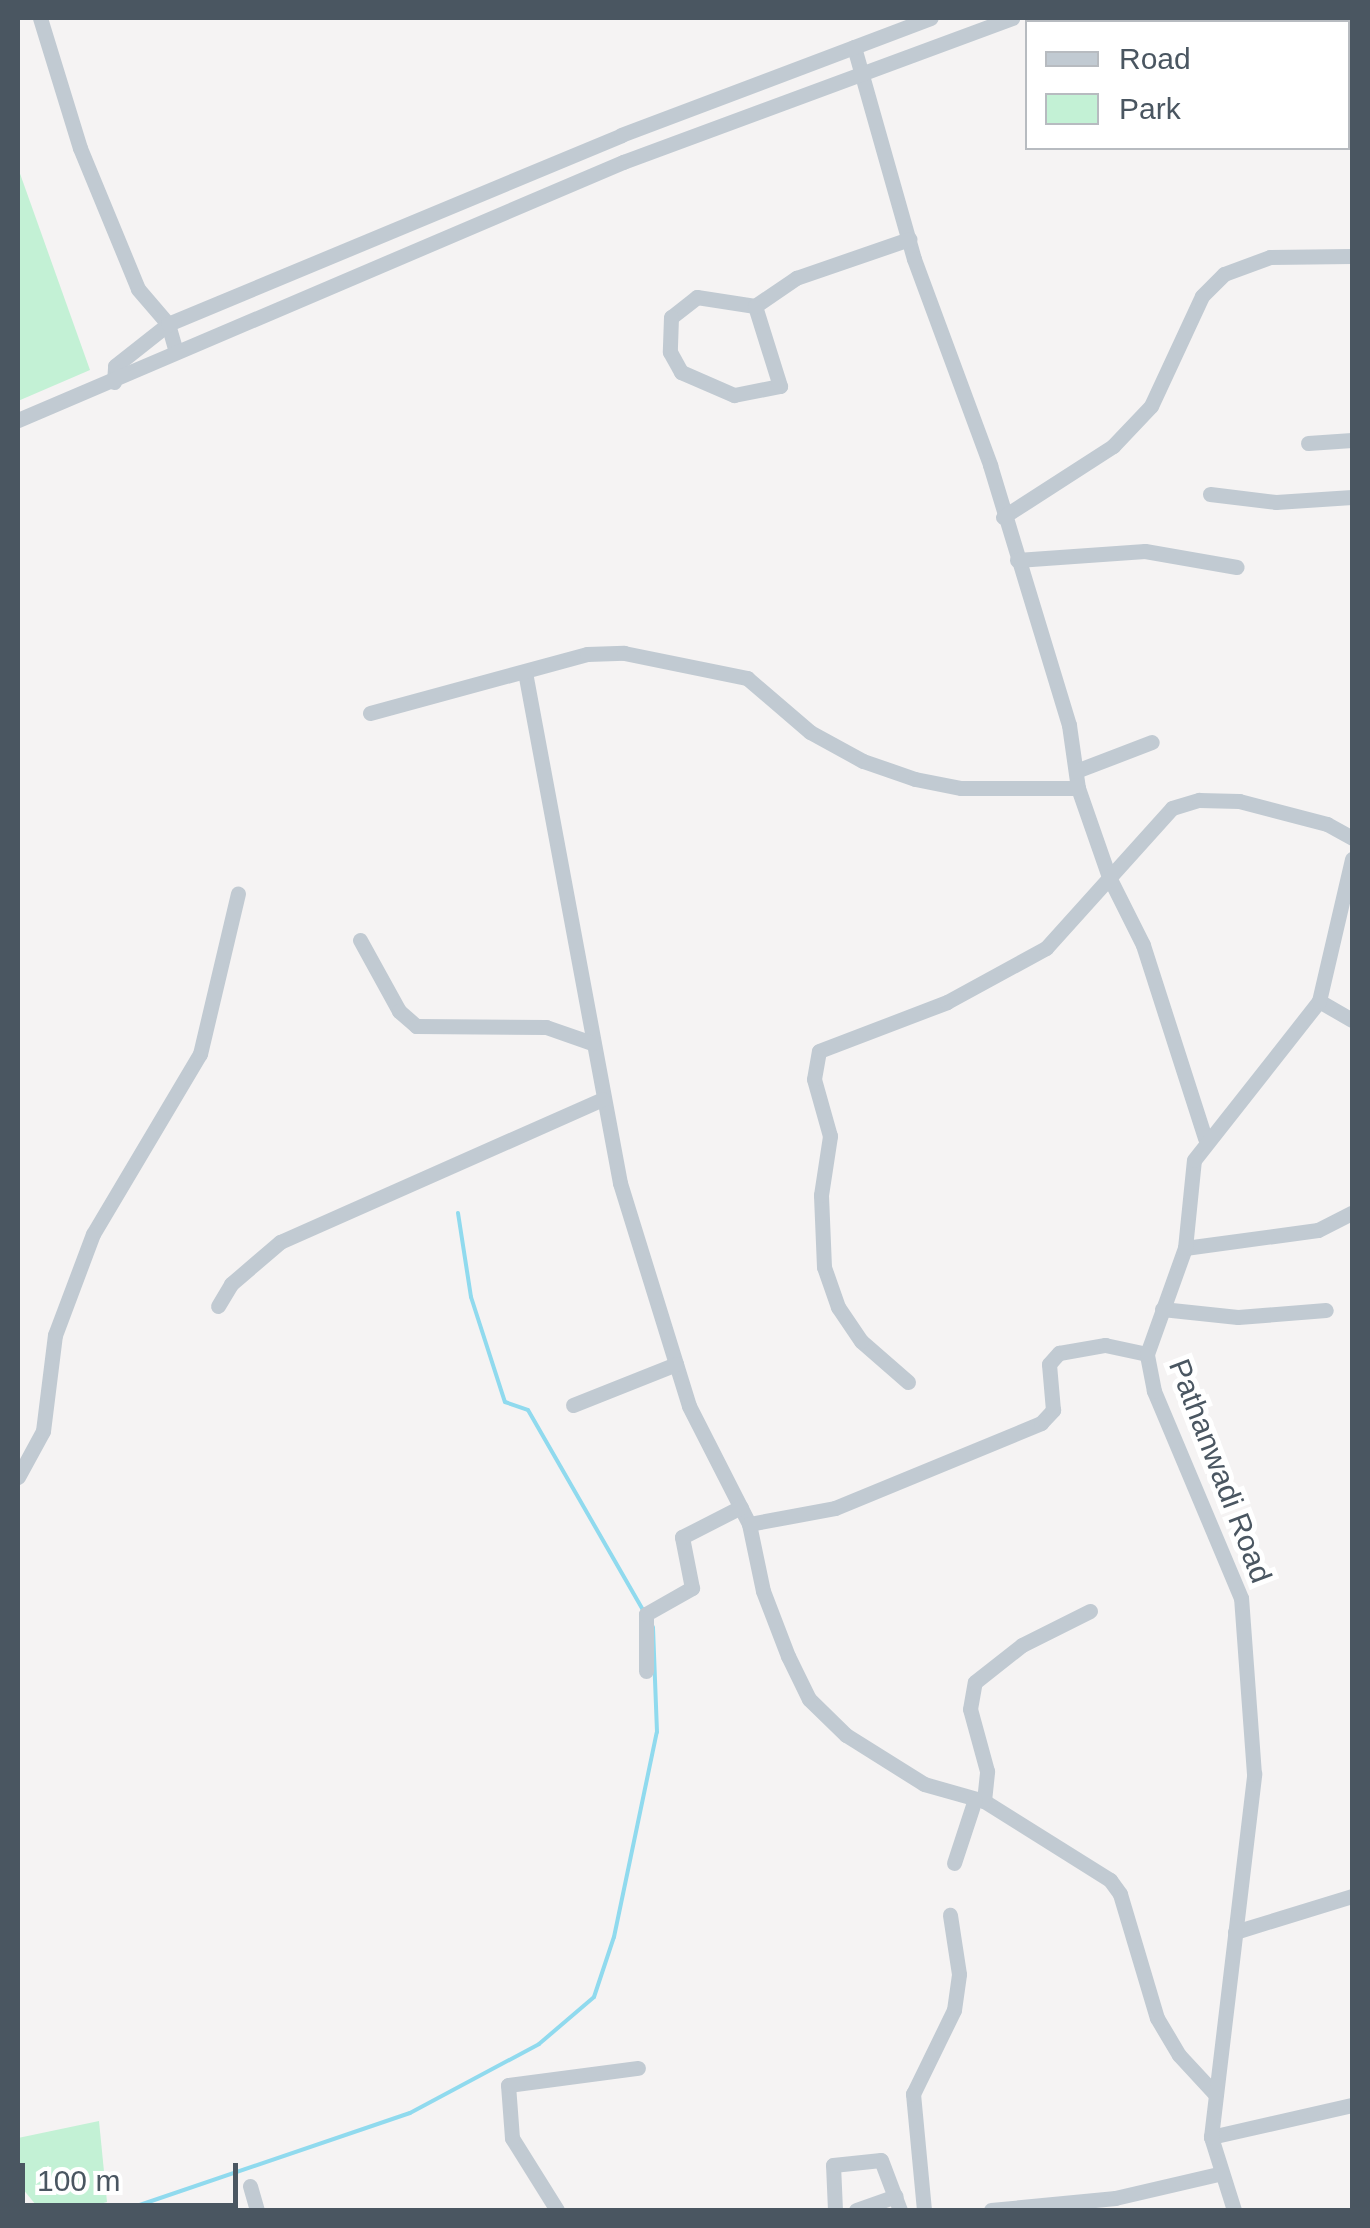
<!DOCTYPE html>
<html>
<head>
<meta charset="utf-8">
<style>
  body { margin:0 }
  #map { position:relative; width:1370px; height:2228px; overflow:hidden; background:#f5f3f3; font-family:Arial,sans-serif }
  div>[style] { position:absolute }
  .green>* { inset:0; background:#c3f1d5 }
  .stream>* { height:4px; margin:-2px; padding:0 2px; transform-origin:2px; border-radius:2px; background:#90daee }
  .minor>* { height:15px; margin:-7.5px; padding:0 7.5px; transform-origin:7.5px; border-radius:7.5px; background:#c1cad2 }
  span { translate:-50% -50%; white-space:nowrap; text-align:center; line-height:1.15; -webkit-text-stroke:10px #fff; paint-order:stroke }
  .street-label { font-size:30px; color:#4a5661 }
  .frame { position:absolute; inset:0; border:20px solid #4a5661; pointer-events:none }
  .legend { position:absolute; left:1025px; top:20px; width:325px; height:130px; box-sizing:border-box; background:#fff; border:2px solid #b7bbc0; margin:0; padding:12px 18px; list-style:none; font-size:30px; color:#4a5661 }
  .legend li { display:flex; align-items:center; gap:20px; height:50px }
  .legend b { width:50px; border:2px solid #b7bbc0 }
  .scale { position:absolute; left:20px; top:2163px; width:218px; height:45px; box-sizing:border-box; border:5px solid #4a5661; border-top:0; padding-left:12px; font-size:30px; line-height:35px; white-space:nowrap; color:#4a5661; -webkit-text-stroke:8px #fff; paint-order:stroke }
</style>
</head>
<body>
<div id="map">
  <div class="green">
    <div style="clip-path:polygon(18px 168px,90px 370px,18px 401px)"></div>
    <div style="clip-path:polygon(99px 2121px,107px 2202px,79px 2210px,40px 2210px,18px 2183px,18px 2138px)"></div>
  </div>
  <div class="stream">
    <div style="left:458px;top:1213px;width:85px;rotate:81.2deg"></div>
    <div style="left:471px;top:1297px;width:110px;rotate:72.1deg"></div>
    <div style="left:505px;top:1402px;width:24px;rotate:19deg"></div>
    <div style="left:528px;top:1410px;width:231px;rotate:60.1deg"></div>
    <div style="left:125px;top:2210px;width:301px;rotate:-18.8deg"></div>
    <div style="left:410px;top:2113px;width:146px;rotate:-28.1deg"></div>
    <div style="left:539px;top:2044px;width:72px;rotate:-40.5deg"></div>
    <div style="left:594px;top:1997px;width:63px;rotate:-71.6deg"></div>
    <div style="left:614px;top:1937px;width:209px;rotate:-78.2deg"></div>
    <div style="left:657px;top:1732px;width:105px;rotate:-92.2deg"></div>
  </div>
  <div class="minor">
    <div style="left:40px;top:18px;width:136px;rotate:72.9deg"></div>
    <div style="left:80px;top:148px;width:152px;rotate:67.6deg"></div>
    <div style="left:138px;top:289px;width:46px;rotate:49.4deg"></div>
    <div style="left:168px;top:324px;width:29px;rotate:74deg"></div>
    <div style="left:854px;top:47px;width:220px;rotate:74.2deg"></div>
    <div style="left:914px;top:259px;width:220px;rotate:69.7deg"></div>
    <div style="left:990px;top:465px;width:272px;rotate:73.1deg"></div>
    <div style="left:1069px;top:725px;width:64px;rotate:81.9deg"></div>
    <div style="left:1078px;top:788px;width:94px;rotate:70.8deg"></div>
    <div style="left:1109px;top:877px;width:76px;rotate:63.4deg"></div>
    <div style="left:1143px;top:945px;width:203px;rotate:72.2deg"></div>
    <div style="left:755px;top:306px;width:59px;rotate:-171.2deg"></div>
    <div style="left:697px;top:297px;width:33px;rotate:142deg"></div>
    <div style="left:671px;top:317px;width:35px;rotate:92deg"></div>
    <div style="left:670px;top:352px;width:23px;rotate:61deg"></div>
    <div style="left:681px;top:372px;width:58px;rotate:23.5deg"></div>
    <div style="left:734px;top:395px;width:47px;rotate:-11.1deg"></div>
    <div style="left:780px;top:386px;width:84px;rotate:-107.4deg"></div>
    <div style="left:755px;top:306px;width:50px;rotate:-34.3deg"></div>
    <div style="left:796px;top:278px;width:120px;rotate:-19deg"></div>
    <div style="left:114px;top:382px;width:16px;rotate:-86deg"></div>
    <div style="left:115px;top:366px;width:68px;rotate:-38.4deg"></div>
    <div style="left:168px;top:324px;width:491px;rotate:-22.6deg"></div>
    <div style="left:621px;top:135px;width:331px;rotate:-20.7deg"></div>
    <div style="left:18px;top:420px;width:658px;rotate:-23.1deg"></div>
    <div style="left:623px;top:162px;width:415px;rotate:-20.3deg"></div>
    <div style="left:1308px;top:443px;width:44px;rotate:-3.9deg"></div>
    <div style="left:1210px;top:494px;width:66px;rotate:6.9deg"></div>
    <div style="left:1276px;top:502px;width:76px;rotate:-3.8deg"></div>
    <div style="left:1003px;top:517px;width:131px;rotate:-32.8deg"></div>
    <div style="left:1113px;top:446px;width:55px;rotate:-46.5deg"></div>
    <div style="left:1151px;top:406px;width:121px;rotate:-65.1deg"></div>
    <div style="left:1202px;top:296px;width:31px;rotate:-45deg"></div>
    <div style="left:1224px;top:274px;width:49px;rotate:-20.3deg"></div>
    <div style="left:1270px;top:257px;width:82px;rotate:-0.7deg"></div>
    <div style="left:1017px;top:560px;width:128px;rotate:-4deg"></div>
    <div style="left:1145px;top:551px;width:93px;rotate:9.9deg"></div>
    <div style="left:525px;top:672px;width:520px;rotate:79.47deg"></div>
    <div style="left:620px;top:1183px;width:233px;rotate:72.8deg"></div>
    <div style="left:689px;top:1406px;width:132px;rotate:63deg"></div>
    <div style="left:749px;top:1524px;width:68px;rotate:78.2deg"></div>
    <div style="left:763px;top:1591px;width:70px;rotate:69deg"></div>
    <div style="left:788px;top:1656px;width:48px;rotate:64deg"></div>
    <div style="left:809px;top:1699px;width:52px;rotate:44.2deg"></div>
    <div style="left:846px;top:1735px;width:92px;rotate:32.1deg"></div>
    <div style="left:924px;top:1784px;width:62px;rotate:15.8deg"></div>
    <div style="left:984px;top:1801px;width:149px;rotate:32.1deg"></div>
    <div style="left:1110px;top:1880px;width:17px;rotate:54deg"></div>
    <div style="left:1120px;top:1894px;width:129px;rotate:73.4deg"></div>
    <div style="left:1157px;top:2018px;width:43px;rotate:59.3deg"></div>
    <div style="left:1179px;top:2055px;width:54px;rotate:47.2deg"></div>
    <div style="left:370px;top:713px;width:225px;rotate:-15.2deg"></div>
    <div style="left:587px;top:654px;width:37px;rotate:-2deg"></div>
    <div style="left:624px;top:653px;width:126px;rotate:11.5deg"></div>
    <div style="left:747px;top:678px;width:83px;rotate:40.6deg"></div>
    <div style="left:810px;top:732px;width:60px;rotate:28.7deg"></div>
    <div style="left:863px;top:761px;width:55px;rotate:19.1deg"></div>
    <div style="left:915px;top:779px;width:47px;rotate:11.1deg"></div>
    <div style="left:961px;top:788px;width:117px"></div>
    <div style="left:1076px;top:771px;width:81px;rotate:-20.9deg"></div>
    <div style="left:360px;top:940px;width:81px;rotate:61.2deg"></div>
    <div style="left:399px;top:1011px;width:23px;rotate:41deg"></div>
    <div style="left:416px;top:1026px;width:130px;rotate:0.4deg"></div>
    <div style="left:546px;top:1027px;width:49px;rotate:19.2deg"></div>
    <div style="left:1319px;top:1001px;width:38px;rotate:30deg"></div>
    <div style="left:1185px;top:1248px;width:134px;rotate:-7.7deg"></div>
    <div style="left:1318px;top:1230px;width:38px;rotate:-27deg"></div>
    <div style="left:218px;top:1306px;width:26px;rotate:-59deg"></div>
    <div style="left:231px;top:1284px;width:65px;rotate:-40.6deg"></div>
    <div style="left:280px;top:1242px;width:353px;rotate:-23.9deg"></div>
    <div style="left:1162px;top:1309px;width:76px;rotate:6deg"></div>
    <div style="left:1238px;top:1317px;width:88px;rotate:-4.5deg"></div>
    <div style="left:908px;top:1382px;width:62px;rotate:-138.9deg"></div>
    <div style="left:861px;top:1341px;width:41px;rotate:-124.1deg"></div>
    <div style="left:838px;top:1307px;width:42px;rotate:-109.3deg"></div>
    <div style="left:824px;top:1267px;width:72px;rotate:-92.4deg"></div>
    <div style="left:821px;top:1195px;width:60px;rotate:-81.3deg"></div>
    <div style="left:830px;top:1136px;width:59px;rotate:-105.7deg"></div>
    <div style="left:814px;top:1079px;width:28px;rotate:-80deg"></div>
    <div style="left:819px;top:1051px;width:137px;rotate:-20.9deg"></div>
    <div style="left:947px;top:1002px;width:113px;rotate:-28.6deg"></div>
    <div style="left:1046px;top:948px;width:188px;rotate:-48deg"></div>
    <div style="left:1172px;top:808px;width:28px;rotate:-17deg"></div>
    <div style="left:1199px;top:800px;width:40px;rotate:1.4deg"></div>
    <div style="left:1239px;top:801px;width:91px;rotate:14.6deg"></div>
    <div style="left:1327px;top:824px;width:29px;rotate:29deg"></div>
    <div style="left:573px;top:1405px;width:111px;rotate:-21.7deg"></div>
    <div style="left:18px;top:1477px;width:52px;rotate:-61.5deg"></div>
    <div style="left:43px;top:1431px;width:97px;rotate:-82.9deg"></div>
    <div style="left:55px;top:1335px;width:108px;rotate:-69.4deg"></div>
    <div style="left:93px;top:1234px;width:209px;rotate:-59.3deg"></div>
    <div style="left:200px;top:1054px;width:165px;rotate:-76.7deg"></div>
    <div style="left:749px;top:1524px;width:87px;rotate:-10.5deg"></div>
    <div style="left:835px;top:1508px;width:223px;rotate:-22.4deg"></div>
    <div style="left:1041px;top:1423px;width:18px;rotate:-47deg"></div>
    <div style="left:1053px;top:1410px;width:46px;rotate:-95deg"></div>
    <div style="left:1049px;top:1364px;width:15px;rotate:-48deg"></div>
    <div style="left:1059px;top:1353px;width:47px;rotate:-9.9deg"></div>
    <div style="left:1105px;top:1345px;width:43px;rotate:12.1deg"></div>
    <div style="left:646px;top:1671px;width:57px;rotate:-90deg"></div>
    <div style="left:646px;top:1614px;width:53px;rotate:-29.5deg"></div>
    <div style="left:692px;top:1588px;width:52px;rotate:-101.1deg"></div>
    <div style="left:682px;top:1537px;width:66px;rotate:-27deg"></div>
    <div style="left:984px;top:1801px;width:30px;rotate:-84deg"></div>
    <div style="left:987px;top:1771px;width:64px;rotate:-105.3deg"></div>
    <div style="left:970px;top:1709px;width:27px;rotate:-80deg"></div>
    <div style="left:975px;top:1682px;width:60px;rotate:-38.2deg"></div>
    <div style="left:1022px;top:1645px;width:76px;rotate:-26.6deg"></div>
    <div style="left:954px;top:1863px;width:67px;rotate:-71.8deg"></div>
    <div style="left:1235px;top:1932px;width:122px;rotate:-17.1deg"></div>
    <div style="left:1211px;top:2137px;width:145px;rotate:-12.8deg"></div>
    <div style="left:250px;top:2186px;width:25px;rotate:74deg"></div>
    <div style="left:557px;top:2210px;width:85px;rotate:-122deg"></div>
    <div style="left:512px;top:2138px;width:53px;rotate:-94.3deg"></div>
    <div style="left:508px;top:2085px;width:131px;rotate:-7.5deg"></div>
    <div style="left:835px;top:2210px;width:45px;rotate:-92.5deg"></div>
    <div style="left:833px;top:2165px;width:48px;rotate:-5.9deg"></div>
    <div style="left:881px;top:2160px;width:53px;rotate:69.2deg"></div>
    <div style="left:856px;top:2210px;width:42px;rotate:-19.3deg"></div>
    <div style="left:924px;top:2210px;width:117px;rotate:-95.4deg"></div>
    <div style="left:913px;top:2094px;width:93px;rotate:-64deg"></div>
    <div style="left:954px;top:2010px;width:36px;rotate:-82deg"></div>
    <div style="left:959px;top:1974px;width:60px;rotate:-98.7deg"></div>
    <div style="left:991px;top:2210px;width:125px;rotate:-5.5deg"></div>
    <div style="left:1115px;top:2198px;width:106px;rotate:-13.1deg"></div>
    <div style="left:1234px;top:2210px;width:77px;rotate:-107.5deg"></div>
    <div style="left:1211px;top:2137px;width:366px;rotate:-83.2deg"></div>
    <div style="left:1254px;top:1774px;width:176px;rotate:-94.2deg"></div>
    <div style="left:1241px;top:1598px;width:225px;rotate:-112.8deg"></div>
    <div style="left:1154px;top:1391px;width:38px;rotate:-101deg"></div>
    <div style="left:1147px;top:1354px;width:113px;rotate:-70.3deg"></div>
    <div style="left:1185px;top:1248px;width:88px;rotate:-84.2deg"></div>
    <div style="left:1194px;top:1160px;width:202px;rotate:-51.8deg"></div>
    <div style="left:1319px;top:1001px;width:146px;rotate:-76.9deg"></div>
  </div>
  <div class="street-label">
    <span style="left:1220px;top:1471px;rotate:69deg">Pathanwadi Road</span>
  </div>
  <div class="frame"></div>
  <ul class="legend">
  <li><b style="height:12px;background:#c1cad2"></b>Road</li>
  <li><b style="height:28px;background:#c3f1d5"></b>Park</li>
  </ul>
  <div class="scale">100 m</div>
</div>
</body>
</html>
